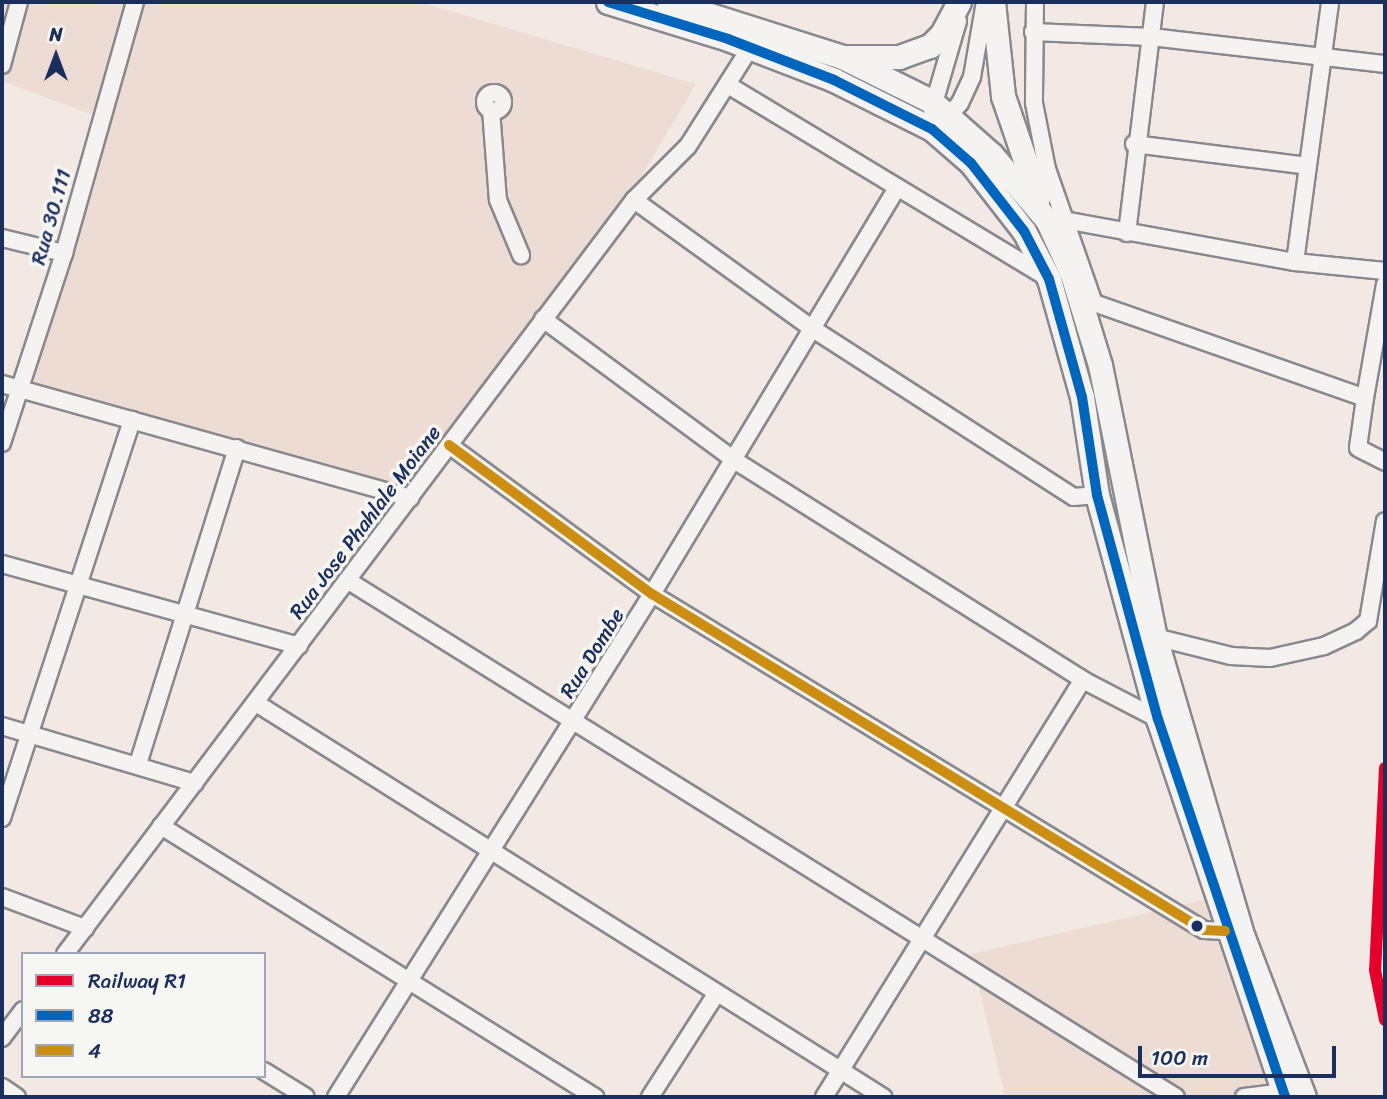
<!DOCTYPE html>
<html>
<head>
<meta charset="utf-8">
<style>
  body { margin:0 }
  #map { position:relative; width:1387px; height:1099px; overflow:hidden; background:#f2e9e4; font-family:Sriracha,sans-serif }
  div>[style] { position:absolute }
  .built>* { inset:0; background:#eddcd4 }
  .roads { filter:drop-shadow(2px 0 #88888e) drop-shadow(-2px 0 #88888e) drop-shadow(0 2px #88888e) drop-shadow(0 -2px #88888e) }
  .minor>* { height:16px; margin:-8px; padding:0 8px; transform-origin:8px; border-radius:8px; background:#f5f3f1 }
  .minor>.ring { margin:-8px; padding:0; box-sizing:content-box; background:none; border:16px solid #f5f3f1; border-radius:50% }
  .highway>* { height:23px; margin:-11.5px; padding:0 11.5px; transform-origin:11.5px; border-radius:11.5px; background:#f5f3f1 }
  .bus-1>* { height:10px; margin:-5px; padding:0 5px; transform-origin:5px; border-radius:5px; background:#0065bd }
  .bus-2>* { height:10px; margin:-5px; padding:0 5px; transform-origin:5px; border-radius:5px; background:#cb8e13 }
  .rail-1>* { height:12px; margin:-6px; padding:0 6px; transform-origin:6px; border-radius:6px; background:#e4002b }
  .dots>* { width:19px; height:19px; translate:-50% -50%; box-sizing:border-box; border:4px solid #f6f6f2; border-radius:50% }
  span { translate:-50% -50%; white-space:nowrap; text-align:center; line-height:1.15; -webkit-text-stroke:7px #f6f6f2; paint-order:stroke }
  .street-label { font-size:21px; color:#1b2f5e }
  .frame { position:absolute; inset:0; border:4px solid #1b2f5e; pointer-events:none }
  .legend { position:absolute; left:21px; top:952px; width:245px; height:126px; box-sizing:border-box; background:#f6f6f2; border:2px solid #9ea6b7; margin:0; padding:9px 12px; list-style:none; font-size:21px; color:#1b2f5e }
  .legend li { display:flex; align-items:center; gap:14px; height:35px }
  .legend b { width:35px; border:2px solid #9ea6b7 }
  .north { position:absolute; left:21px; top:21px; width:70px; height:70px; -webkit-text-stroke:5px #f6f6f2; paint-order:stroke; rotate:0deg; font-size:19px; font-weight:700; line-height:28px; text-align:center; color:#1b2f5e }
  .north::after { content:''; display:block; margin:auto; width:24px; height:32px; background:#1b2f5e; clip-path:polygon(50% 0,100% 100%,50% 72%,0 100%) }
  .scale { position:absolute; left:1138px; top:1046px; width:198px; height:32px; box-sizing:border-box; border:4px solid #1b2f5e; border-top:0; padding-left:9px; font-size:21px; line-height:24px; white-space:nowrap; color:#1b2f5e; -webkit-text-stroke:5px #f6f6f2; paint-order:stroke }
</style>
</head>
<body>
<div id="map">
  <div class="built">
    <div style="clip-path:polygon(2px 2px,420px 2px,696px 84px,631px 194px,408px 495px,20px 388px,101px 118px,2px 81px)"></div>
    <div style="clip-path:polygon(1211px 898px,1282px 1097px,1005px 1097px,971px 954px)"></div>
  </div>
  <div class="roads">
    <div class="minor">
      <div style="left:1035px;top:2px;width:101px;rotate:90.6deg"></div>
      <div style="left:1034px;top:103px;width:67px;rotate:78.9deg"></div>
      <div style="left:1047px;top:169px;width:142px;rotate:70.7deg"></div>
      <div style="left:1094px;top:303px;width:10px;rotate:163deg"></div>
      <div style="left:1033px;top:32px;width:118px;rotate:2.4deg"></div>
      <div style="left:1151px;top:37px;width:236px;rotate:6.6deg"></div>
      <div style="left:2px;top:65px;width:65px;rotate:-74.9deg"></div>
      <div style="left:728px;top:85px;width:375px;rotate:31.1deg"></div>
      <div class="ring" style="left:485px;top:93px;width:2px;height:2px"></div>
      <div style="left:491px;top:110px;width:90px;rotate:85.6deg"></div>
      <div style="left:498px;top:200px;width:60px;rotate:67.3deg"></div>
      <div style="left:932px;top:110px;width:93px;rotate:-73.7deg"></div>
      <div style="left:944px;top:122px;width:25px;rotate:-50deg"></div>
      <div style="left:960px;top:103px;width:29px;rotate:-65deg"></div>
      <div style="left:972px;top:77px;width:76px;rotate:-80.2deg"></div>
      <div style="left:1134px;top:144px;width:175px;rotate:7.2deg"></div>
      <div style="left:634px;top:200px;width:221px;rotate:35.8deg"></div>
      <div style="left:813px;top:329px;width:310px;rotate:32.8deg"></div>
      <div style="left:1074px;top:497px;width:23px;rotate:-5deg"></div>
      <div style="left:1064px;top:220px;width:235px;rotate:10.3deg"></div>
      <div style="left:1295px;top:262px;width:90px;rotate:5.7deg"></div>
      <div style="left:1127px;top:233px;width:233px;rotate:-83.1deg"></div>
      <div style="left:2px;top:238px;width:64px;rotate:13.6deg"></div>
      <div style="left:1295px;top:262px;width:262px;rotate:-82.3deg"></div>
      <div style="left:1094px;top:303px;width:287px;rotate:19.3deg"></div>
      <div style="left:1365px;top:398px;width:116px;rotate:-80deg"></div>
      <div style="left:543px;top:319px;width:237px;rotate:36.4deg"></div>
      <div style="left:734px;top:460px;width:413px;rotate:32.2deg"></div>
      <div style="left:1083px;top:680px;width:85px;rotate:27.5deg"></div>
      <div style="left:2px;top:384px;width:424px;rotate:15.6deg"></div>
      <div style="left:1365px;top:398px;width:50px;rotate:98deg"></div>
      <div style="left:1358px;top:448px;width:30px;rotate:27deg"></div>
      <div style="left:2px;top:443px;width:200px;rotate:-71.9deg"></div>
      <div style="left:64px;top:253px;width:261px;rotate:-74.2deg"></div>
      <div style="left:449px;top:445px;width:252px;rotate:36.3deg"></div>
      <div style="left:652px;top:594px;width:646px;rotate:31.33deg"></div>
      <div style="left:1204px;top:930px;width:21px;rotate:3deg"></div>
      <div style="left:2px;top:564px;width:308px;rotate:15.4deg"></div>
      <div style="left:347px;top:580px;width:977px;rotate:31.95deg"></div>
      <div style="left:1155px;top:637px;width:78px;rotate:14deg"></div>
      <div style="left:1231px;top:656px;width:39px;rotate:3deg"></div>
      <div style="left:1270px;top:658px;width:55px;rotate:-12.5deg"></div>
      <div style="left:1324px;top:646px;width:35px;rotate:-25deg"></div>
      <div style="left:1356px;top:631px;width:16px;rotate:-40deg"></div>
      <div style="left:1368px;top:621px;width:101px;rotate:-80.4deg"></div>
      <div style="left:256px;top:703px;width:741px;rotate:32.14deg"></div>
      <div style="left:2px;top:726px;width:201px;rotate:16.5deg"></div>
      <div style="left:138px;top:764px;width:331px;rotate:-72.6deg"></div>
      <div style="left:2px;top:818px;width:419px;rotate:-71.9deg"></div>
      <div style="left:161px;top:826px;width:512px;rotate:31.98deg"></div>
      <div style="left:2px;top:897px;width:89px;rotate:20.5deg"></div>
      <div style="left:65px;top:954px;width:945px;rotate:-52.96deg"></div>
      <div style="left:634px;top:200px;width:76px;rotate:-45deg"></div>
      <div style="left:688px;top:146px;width:116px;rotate:-57.7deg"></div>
      <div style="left:2px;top:1038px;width:35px;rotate:-53deg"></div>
      <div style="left:264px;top:1071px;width:49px;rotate:31.8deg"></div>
      <div style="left:2px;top:1087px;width:18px;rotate:34deg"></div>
      <div style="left:336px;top:1097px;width:594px;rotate:-57.86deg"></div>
      <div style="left:652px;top:594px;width:473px;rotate:-58.9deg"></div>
      <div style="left:650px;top:1097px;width:122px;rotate:-57.3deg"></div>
      <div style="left:824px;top:1097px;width:491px;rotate:-58.2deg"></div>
      <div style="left:1244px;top:1097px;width:49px;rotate:-7deg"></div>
    </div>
    <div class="highway">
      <div style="left:608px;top:2px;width:126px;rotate:17.1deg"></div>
      <div style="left:728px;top:39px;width:114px;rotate:21.1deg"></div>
      <div style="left:834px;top:80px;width:110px;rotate:26.6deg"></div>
      <div style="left:932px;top:129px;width:52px;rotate:41.1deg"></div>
      <div style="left:971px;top:163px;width:86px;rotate:52.1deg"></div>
      <div style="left:1024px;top:231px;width:54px;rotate:62.5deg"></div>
      <div style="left:1049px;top:279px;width:123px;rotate:74.4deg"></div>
      <div style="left:1082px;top:397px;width:99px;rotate:81.3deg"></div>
      <div style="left:1097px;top:495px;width:232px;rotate:74.8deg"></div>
      <div style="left:1158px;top:719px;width:399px;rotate:71.4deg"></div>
      <div style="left:669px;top:2px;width:182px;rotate:17.6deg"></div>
      <div style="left:842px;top:57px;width:99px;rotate:26.3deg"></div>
      <div style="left:931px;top:101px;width:80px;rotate:41.5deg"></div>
      <div style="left:991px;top:154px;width:87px;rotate:49.7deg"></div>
      <div style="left:1047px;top:220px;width:60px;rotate:65.2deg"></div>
      <div style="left:1072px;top:274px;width:95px;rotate:72.9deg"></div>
      <div style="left:1100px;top:365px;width:278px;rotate:78.6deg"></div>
      <div style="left:1155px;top:637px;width:313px;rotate:73.7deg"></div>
      <div style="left:1243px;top:937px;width:171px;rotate:69.1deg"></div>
      <div style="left:993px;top:2px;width:95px;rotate:83.9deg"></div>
      <div style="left:1003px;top:96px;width:108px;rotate:71.1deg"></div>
      <div style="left:848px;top:57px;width:51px"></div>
      <div style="left:899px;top:57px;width:33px;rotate:-20deg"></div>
      <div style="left:930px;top:46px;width:17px;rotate:-45deg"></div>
      <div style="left:942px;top:34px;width:36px;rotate:-62deg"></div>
    </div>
  </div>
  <div class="bus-1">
    <div style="left:608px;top:2px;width:126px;rotate:17.1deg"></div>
    <div style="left:728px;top:39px;width:114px;rotate:21.1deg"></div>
    <div style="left:834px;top:80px;width:110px;rotate:26.6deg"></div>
    <div style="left:932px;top:129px;width:52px;rotate:41.1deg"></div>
    <div style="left:971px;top:163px;width:86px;rotate:52.1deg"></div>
    <div style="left:1024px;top:231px;width:54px;rotate:62.5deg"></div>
    <div style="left:1049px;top:279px;width:123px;rotate:74.4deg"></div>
    <div style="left:1082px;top:397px;width:99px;rotate:81.3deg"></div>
    <div style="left:1097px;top:495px;width:232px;rotate:74.8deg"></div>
    <div style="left:1158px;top:719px;width:399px;rotate:71.4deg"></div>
  </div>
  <div class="bus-2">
    <div style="left:449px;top:445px;width:252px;rotate:36.3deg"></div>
    <div style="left:652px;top:594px;width:646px;rotate:31.33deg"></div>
    <div style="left:1204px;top:930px;width:21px;rotate:3deg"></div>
  </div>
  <div class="rail-1">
    <div style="left:1385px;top:768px;width:202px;rotate:92.8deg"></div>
    <div style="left:1375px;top:970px;width:51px;rotate:78.7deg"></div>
  </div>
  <div class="dots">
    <div style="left:1197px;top:926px;background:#1b2f5e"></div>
  </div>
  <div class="street-label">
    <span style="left:51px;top:217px;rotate:-74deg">Rua 30.111</span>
    <span style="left:365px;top:522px;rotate:-53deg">Rua Jose Phahlale Moiane</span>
    <span style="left:592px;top:653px;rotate:-58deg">Rua Dombe</span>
  </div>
  <div class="frame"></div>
  <ul class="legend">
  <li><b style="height:9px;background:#e4002b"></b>Railway R1</li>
  <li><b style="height:9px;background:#0065bd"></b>88</li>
  <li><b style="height:9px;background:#cb8e13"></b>4</li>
  </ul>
  <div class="north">N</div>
  <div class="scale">100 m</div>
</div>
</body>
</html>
